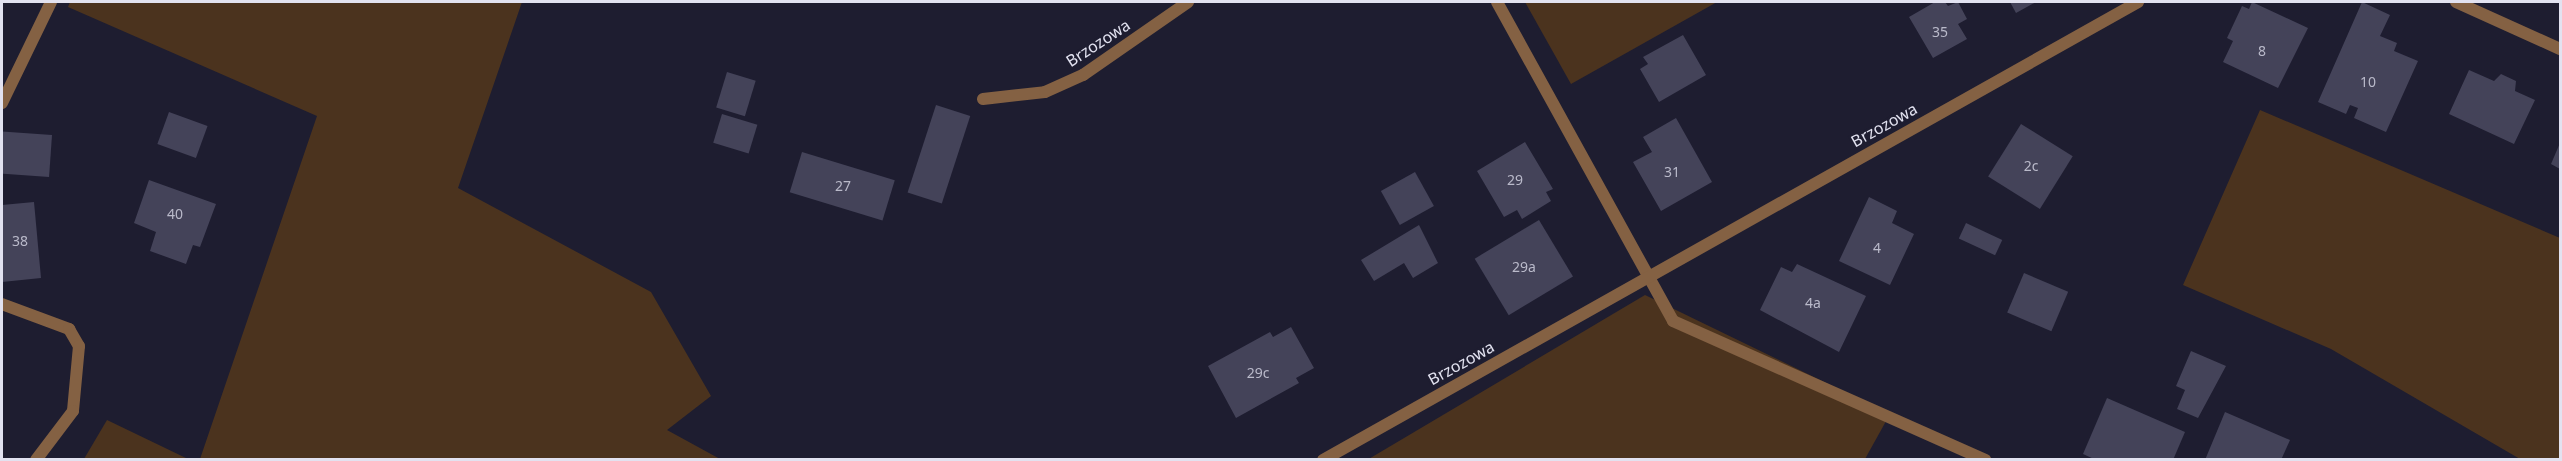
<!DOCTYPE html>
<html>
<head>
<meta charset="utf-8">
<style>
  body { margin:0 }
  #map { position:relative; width:2562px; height:461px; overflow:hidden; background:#1e1d30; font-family:"Noto Sans",sans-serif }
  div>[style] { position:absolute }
  .green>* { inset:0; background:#4b331e }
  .building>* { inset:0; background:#444359; transform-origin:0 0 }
  .street>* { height:12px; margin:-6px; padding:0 6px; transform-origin:6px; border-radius:6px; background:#846143 }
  span { translate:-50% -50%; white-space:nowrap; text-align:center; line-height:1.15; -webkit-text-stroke:4.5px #1e1d30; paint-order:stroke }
  .number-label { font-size:14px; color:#babaca }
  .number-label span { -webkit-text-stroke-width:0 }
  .street-label { font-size:16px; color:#e2e2f0 }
  .frame { position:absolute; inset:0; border:3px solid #e2e2f0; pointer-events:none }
</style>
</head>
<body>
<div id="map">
  <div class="green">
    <div style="clip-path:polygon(70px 2px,522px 2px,458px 188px,651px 292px,711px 396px,667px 430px,720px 459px,200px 459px,317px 116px,68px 7px)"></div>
    <div style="clip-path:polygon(1525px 2px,1717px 2px,1571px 84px)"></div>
    <div style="clip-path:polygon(2260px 110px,2560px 238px,2560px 459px,2520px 459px,2331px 349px,2183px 285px)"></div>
    <div style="clip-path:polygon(1645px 295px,1890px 414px,1865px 459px,1367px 460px)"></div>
    <div style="clip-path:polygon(107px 420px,188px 459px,84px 459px)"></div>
  </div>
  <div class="building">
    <div style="clip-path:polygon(1935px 2px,1945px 2px,1948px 6px,1958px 2px,1967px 19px,1958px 24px,1967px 39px,1933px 58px,1909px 17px)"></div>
    <div style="clip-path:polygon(2010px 2px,2036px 2px,2016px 13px)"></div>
    <div style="clip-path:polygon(2252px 2px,2308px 28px,2278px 88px,2223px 62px,2233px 41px,2227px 38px,2242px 6px,2249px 9px)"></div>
    <div style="clip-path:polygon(2362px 2px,2390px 15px,2380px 36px,2397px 43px,2394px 51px,2418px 61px,2386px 132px,2354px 118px,2358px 108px,2350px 105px,2346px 114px,2318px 102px)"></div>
    <div style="clip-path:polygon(1683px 35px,1706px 75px,1659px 102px,1640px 69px,1648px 64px,1643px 57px)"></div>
    <div style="clip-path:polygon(2469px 70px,2494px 81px,2501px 74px,2516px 81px,2515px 91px,2535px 100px,2514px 144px,2449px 114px)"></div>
    <div style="left:727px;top:72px;width:30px;height:37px;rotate:17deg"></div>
    <div style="left:936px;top:105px;width:36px;height:92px;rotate:18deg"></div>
    <div style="left:169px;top:112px;width:41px;height:34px;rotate:20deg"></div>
    <div style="left:722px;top:114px;width:37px;height:30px;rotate:17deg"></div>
    <div style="clip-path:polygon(1676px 118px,1712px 182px,1661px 211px,1633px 162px,1652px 152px,1643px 137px)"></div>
    <div style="left:2021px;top:124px;width:61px;height:62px;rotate:32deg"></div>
    <div style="left:52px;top:135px;width:42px;height:50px;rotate:94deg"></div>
    <div style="clip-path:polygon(1525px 142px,1553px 189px,1546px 192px,1551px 201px,1522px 219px,1517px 210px,1504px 217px,1477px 171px)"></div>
    <div style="clip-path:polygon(2560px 143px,2560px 169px,2551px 164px)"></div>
    <div style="left:802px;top:152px;width:97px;height:42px;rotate:17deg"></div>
    <div style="left:1415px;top:172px;width:39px;height:39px;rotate:61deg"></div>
    <div style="clip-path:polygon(149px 180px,216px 204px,200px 247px,193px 245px,186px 264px,150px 251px,156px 232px,134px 223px)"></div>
    <div style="clip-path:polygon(1869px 197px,1897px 211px,1892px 223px,1914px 234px,1890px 285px,1839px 261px)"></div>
    <div style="clip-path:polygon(34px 202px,41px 278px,2px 282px,2px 205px)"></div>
    <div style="left:1539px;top:220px;width:66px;height:75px;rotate:59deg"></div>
    <div style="left:1966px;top:223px;width:40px;height:17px;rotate:25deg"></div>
    <div style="clip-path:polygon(1419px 225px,1438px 263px,1413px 278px,1404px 263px,1374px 281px,1361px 260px)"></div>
    <div style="clip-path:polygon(1797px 264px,1866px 296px,1839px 352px,1760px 310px,1781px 267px,1792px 272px)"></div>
    <div style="left:2024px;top:273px;width:48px;height:43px;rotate:23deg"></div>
    <div style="clip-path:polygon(1291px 327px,1314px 368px,1296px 378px,1299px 383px,1236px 418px,1208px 366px,1270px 332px,1273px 337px)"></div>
    <div style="clip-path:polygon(2191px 351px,2226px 366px,2198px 418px,2177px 409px,2185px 390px,2176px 386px)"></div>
    <div style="clip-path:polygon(2107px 398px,2185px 432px,2173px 460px,2096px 460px,2083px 454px)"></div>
    <div style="clip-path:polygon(2225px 412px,2290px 440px,2281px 460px,2205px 460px)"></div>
  </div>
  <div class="street">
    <div style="left:1497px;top:2px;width:364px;rotate:61.1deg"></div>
    <div style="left:1673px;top:321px;width:342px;rotate:24deg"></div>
    <div style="left:2456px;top:2px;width:114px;rotate:24.3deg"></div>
    <div style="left:983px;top:99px;width:62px;rotate:-6.4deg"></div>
    <div style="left:1045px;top:92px;width:42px;rotate:-24.1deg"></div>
    <div style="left:1083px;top:75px;width:128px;rotate:-34.8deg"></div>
    <div style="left:2px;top:103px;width:112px;rotate:-64.1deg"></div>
    <div style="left:2px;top:304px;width:72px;rotate:20.5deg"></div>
    <div style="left:69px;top:329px;width:20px;rotate:60deg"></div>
    <div style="left:79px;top:346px;width:65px;rotate:95.3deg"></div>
    <div style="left:73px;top:411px;width:61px;rotate:127.1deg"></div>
    <div style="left:1323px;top:460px;width:935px;rotate:-29.33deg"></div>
  </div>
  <div class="number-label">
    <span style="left:1940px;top:32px">35</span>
    <span style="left:2262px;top:51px">8</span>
    <span style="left:2368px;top:82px">10</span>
    <span style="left:2031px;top:166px">2c</span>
    <span style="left:1672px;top:172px">31</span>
    <span style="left:1515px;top:180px">29</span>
    <span style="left:843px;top:186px">27</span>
    <span style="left:175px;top:214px">40</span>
    <span style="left:20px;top:241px">38</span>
    <span style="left:1877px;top:248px">4</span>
    <span style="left:1524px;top:267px">29a</span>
    <span style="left:1813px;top:303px">4a</span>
    <span style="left:1258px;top:373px">29c</span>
  </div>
  <div class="street-label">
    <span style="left:1098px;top:43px;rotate:-33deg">Brzozowa</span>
    <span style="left:1884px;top:125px;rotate:-29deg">Brzozowa</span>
    <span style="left:1461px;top:363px;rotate:-29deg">Brzozowa</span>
  </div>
  <div class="frame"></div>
</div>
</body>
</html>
